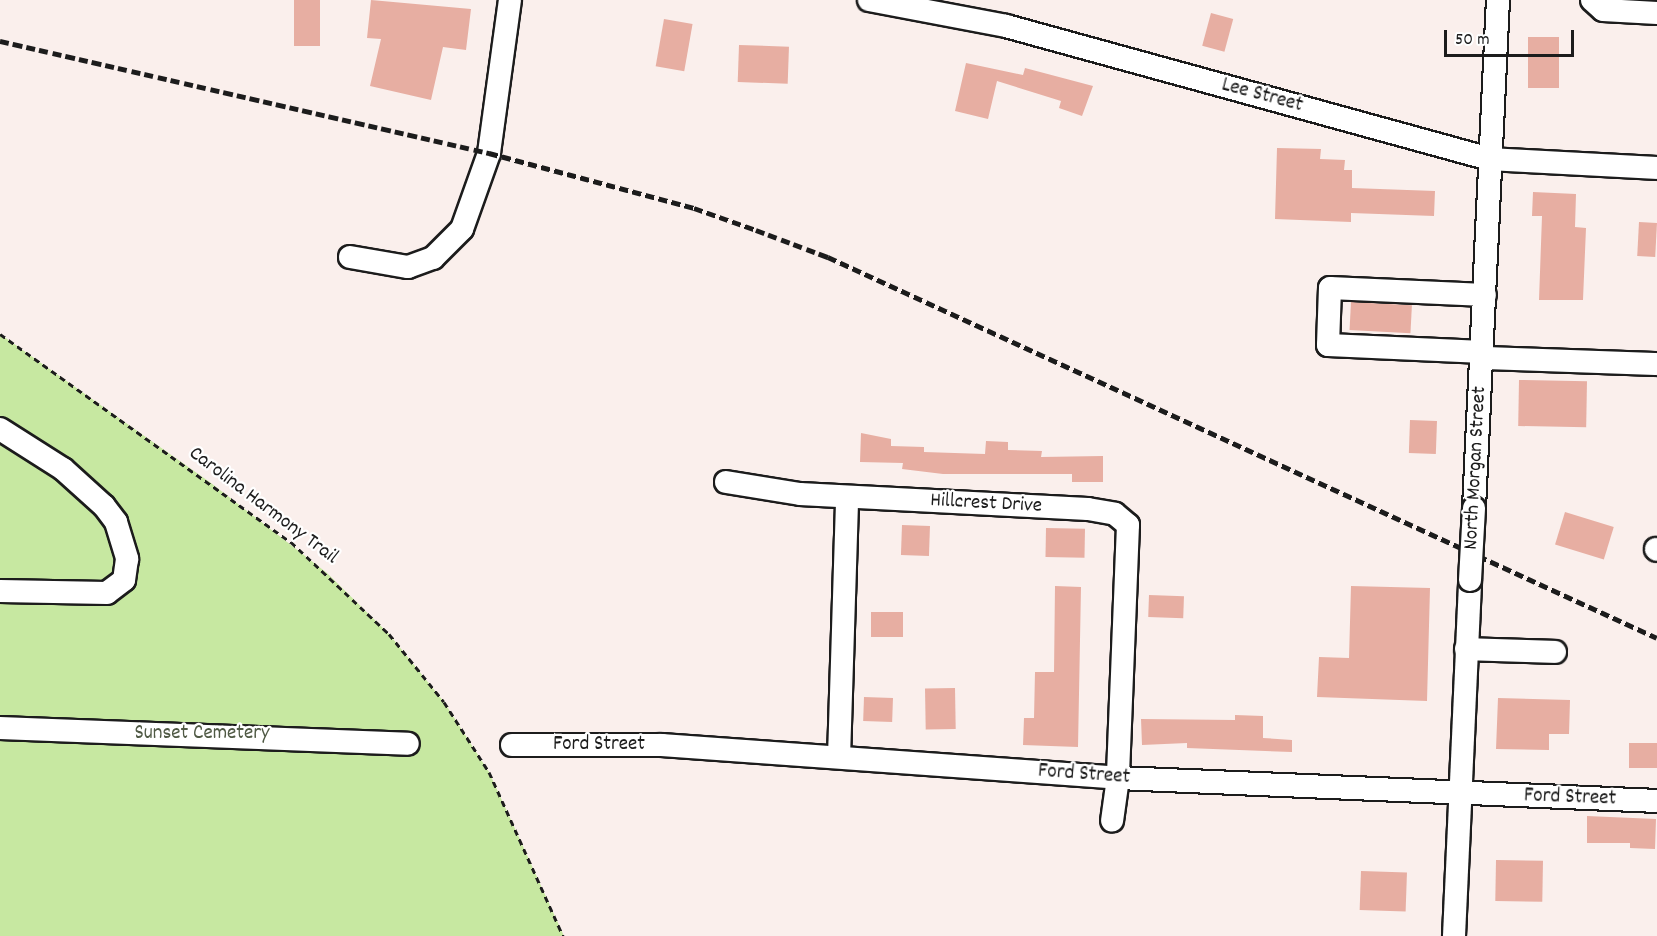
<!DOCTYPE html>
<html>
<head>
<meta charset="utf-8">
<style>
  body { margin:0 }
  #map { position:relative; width:1657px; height:936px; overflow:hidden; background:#faefec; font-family:Dekko,sans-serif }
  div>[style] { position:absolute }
  .green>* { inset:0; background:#c7e8a1 }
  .building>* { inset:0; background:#e7aea2; transform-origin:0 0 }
  .path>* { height:3px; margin-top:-1.5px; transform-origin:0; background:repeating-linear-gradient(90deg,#1c1c1c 0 6px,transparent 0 10.5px) }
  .roads { filter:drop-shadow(2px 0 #1c1c1c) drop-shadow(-2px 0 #1c1c1c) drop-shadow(0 2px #1c1c1c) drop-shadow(0 -2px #1c1c1c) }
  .minor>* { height:22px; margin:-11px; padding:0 11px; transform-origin:11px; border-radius:11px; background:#fff }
  .rail>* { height:4.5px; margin-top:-2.25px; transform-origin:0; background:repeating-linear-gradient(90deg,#1c1c1c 0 9px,transparent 0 13.5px) }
  .bridges { filter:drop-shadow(2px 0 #1c1c1c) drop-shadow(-2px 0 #1c1c1c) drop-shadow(0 2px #1c1c1c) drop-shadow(0 -2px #1c1c1c) }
  .minor-bridge>* { height:22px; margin:-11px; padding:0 11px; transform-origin:11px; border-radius:11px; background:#fff }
  span { translate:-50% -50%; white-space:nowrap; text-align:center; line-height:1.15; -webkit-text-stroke:4.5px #fff; paint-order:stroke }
  .street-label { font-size:21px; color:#1c1c1c }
  .park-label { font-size:21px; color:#4f5944 }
  .scale { position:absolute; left:1444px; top:30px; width:130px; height:27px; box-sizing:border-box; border:3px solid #1c1c1c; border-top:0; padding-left:8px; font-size:18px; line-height:21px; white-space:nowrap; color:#1c1c1c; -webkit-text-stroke:4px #fff; paint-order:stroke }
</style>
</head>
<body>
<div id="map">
  <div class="green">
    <div style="clip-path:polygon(0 334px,211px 483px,327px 573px,389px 634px,444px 702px,489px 772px,564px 936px,0 936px)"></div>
  </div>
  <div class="building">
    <div style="left:294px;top:0;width:26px;height:46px"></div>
    <div style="clip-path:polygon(371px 0,471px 9px,466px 50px,443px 47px,431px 100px,370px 86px,381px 39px,367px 38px)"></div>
    <div style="left:1211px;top:13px;width:23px;height:34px;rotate:15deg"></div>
    <div style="left:664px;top:19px;width:29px;height:48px;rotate:10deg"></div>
    <div style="left:1528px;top:37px;width:31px;height:51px"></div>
    <div style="left:739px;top:45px;width:50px;height:37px;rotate:2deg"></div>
    <div style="clip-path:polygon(966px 63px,1023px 75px,1025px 68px,1093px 86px,1082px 116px,1059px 108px,1061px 101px,997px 81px,988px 119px,955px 111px)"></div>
    <div style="clip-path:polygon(1277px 148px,1321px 149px,1320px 159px,1345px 160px,1344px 170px,1352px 170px,1352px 188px,1435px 191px,1434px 216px,1351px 213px,1351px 222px,1275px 219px)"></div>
    <div style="clip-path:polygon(1533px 192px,1576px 194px,1575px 227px,1586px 228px,1583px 300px,1539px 300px,1542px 216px,1532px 216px)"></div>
    <div style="left:1639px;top:222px;width:18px;height:34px;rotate:3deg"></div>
    <div style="left:1351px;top:302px;width:61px;height:28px;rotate:3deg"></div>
    <div style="left:1519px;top:380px;width:68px;height:46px;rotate:1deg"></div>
    <div style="left:1410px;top:420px;width:27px;height:33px;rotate:2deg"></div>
    <div style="clip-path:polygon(861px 433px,891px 439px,891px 446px,924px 447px,924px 452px,985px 454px,986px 441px,1008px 442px,1008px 450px,1042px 451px,1041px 457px,1103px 456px,1103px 482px,1072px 482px,1072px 474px,943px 474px,902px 469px,903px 463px,860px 462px)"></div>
    <div style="left:1565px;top:512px;width:51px;height:34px;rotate:17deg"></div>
    <div style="left:902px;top:525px;width:28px;height:30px;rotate:2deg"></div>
    <div style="left:1046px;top:528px;width:39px;height:29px;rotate:1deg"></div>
    <div style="clip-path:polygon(1055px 586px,1081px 587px,1078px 747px,1023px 745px,1024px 718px,1034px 718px,1035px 672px,1054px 672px)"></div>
    <div style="clip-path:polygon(1351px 586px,1430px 588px,1427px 701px,1317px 697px,1319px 657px,1349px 658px)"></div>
    <div style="left:1149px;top:595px;width:35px;height:22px;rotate:2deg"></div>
    <div style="left:871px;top:612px;width:32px;height:25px"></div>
    <div style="left:955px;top:688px;width:41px;height:30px;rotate:89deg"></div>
    <div style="left:864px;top:697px;width:29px;height:24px;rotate:2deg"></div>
    <div style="clip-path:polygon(1498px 698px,1570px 700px,1569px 734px,1549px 734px,1549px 750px,1496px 749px)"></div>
    <div style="clip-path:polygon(1235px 715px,1263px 716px,1263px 738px,1292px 740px,1292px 752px,1187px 748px,1187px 743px,1142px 745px,1141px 719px,1235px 720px)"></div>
    <div style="left:1629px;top:743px;width:28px;height:25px"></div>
    <div style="clip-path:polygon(1587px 816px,1656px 819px,1655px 849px,1630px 848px,1630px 843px,1587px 843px)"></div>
    <div style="left:1496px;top:860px;width:47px;height:41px;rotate:1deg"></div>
    <div style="left:1361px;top:871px;width:46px;height:39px;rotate:2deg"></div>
  </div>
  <div class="path">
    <div style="left:0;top:334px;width:358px;rotate:35.6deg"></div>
    <div style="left:291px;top:542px;width:134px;rotate:43.2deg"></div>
    <div style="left:389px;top:634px;width:87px;rotate:51deg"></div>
    <div style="left:444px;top:702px;width:83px;rotate:57.3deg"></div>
    <div style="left:489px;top:772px;width:180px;rotate:65.7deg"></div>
  </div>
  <div class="roads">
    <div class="minor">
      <div style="left:869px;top:0;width:139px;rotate:10.7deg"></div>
      <div style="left:1006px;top:26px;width:502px;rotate:15.37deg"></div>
      <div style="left:1490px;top:159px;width:167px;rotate:3.1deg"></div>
      <div style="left:1592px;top:0;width:15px;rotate:42deg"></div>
      <div style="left:1603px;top:10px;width:54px;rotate:3.2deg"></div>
      <div style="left:350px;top:257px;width:59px;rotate:9.8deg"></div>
      <div style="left:408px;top:267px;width:27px;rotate:-20deg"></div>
      <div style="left:433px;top:258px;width:41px;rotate:-45deg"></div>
      <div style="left:462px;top:229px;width:81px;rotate:-70.4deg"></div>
      <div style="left:489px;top:153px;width:154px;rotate:-82.2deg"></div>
      <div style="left:1483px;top:352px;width:155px;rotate:-177.4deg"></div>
      <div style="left:1328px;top:345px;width:57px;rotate:-88deg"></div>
      <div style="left:1330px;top:288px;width:155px;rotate:2.6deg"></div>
      <div style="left:1483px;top:358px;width:174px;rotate:2deg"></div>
      <div style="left:0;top:429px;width:75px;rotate:32.4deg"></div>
      <div style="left:63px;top:469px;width:55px;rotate:42.1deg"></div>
      <div style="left:104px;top:506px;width:20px;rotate:53deg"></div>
      <div style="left:116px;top:522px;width:39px;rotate:73deg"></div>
      <div style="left:127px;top:559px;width:21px;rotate:98deg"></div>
      <div style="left:124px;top:580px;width:21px;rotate:143deg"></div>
      <div style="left:107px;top:593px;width:107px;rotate:-178.9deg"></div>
      <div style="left:726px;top:482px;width:75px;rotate:9.2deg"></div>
      <div style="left:800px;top:494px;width:288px;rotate:3deg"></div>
      <div style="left:1088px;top:509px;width:27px;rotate:10deg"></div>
      <div style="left:1115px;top:514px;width:17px;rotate:40deg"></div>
      <div style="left:1128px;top:525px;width:253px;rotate:92.3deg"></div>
      <div style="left:1118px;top:778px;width:43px;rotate:97.9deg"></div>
      <div style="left:1474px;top:508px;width:509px;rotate:-87.3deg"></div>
      <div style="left:1656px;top:549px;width:1px;rotate:45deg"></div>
      <div style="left:1466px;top:649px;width:89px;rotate:1.9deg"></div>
      <div style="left:0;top:728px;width:408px;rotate:2.2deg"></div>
      <div style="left:512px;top:745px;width:150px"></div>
      <div style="left:662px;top:745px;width:457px;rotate:4.1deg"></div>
      <div style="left:1118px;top:778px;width:539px;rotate:2.44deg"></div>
      <div style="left:839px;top:757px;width:260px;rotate:-88.2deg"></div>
      <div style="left:1454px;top:936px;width:356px;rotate:-87.4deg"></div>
    </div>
  </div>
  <div class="rail">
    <div style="left:0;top:41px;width:502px;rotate:12.9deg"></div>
    <div style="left:489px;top:153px;width:212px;rotate:15deg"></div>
    <div style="left:694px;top:208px;width:66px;rotate:19.5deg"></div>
    <div style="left:756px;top:230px;width:77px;rotate:20.6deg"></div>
    <div style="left:828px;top:257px;width:912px;rotate:24.68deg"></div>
  </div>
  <div class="bridges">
    <div class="minor-bridge">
      <div style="left:1470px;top:580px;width:72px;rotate:-86.8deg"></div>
    </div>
  </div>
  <div class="street-label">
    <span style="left:1262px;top:96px;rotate:15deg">Lee Street</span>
    <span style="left:1476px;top:468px;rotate:-87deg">North Morgan Street</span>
    <span style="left:986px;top:504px;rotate:3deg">Hillcrest Drive</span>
    <span style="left:263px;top:506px;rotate:37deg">Carolina Harmony Trail</span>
    <span style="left:599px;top:745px">Ford Street</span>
    <span style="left:1084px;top:775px;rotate:4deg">Ford Street</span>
    <span style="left:1570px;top:798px;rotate:2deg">Ford Street</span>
  </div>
  <div class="park-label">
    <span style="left:202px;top:734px">Sunset Cemetery</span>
  </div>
  <div class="scale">50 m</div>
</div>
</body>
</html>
